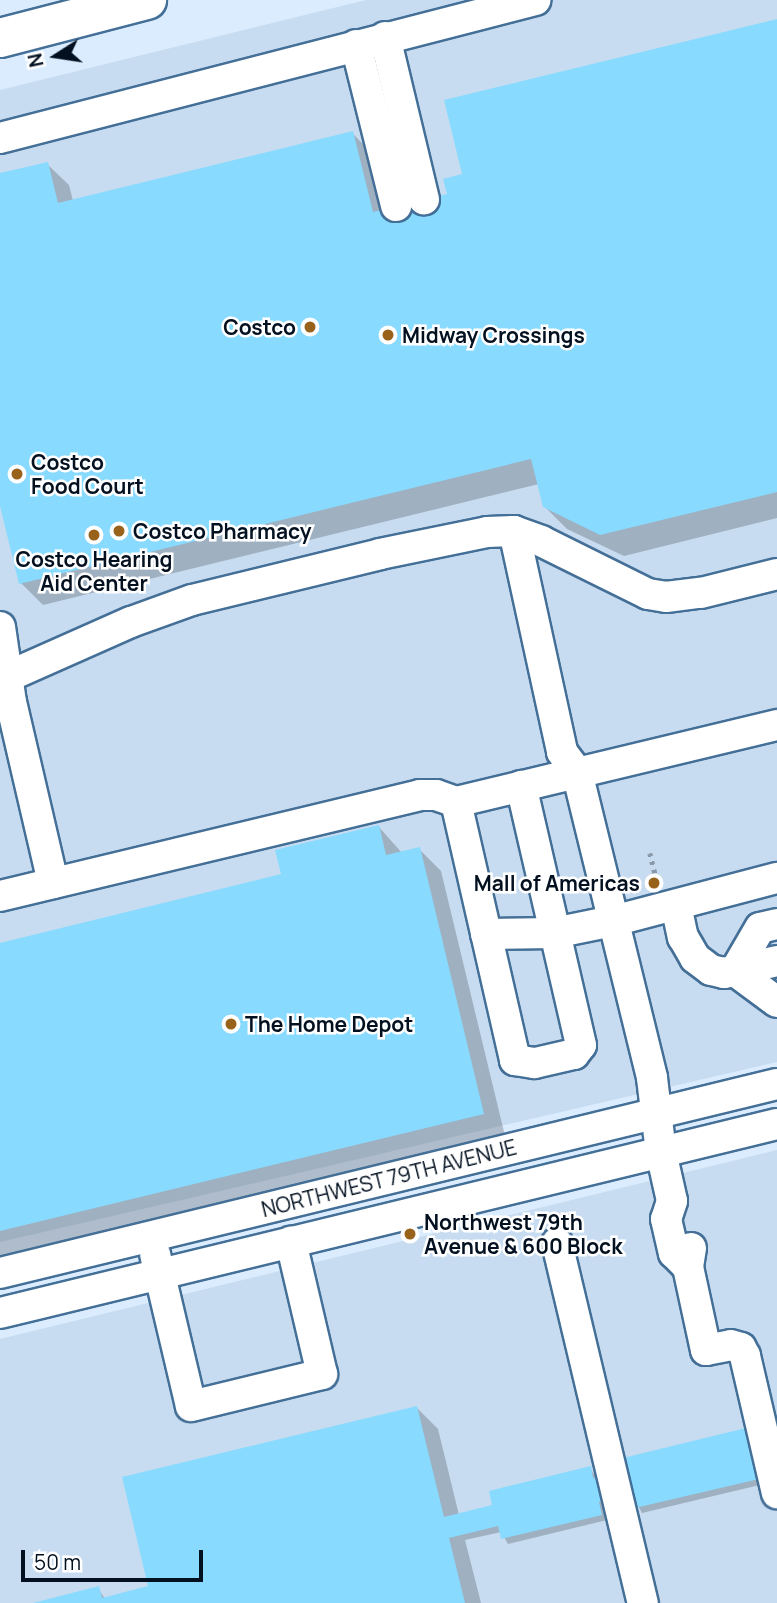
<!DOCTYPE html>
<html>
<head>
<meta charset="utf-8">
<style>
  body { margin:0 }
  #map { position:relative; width:777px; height:1603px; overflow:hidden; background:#daecfe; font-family:Manrope,sans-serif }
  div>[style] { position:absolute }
  .built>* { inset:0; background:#c7dcf0 }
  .shadow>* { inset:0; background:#0003 }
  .building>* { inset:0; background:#88dafe }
  .path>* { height:4.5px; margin-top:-2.25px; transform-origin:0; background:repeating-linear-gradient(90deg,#8a9aab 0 3.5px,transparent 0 8.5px) }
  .roads { filter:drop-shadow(2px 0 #446f97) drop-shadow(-2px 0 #446f97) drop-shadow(0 2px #446f97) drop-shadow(0 -2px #446f97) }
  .minor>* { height:30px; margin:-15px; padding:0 15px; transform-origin:15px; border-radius:15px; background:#fff }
  .highway>* { height:38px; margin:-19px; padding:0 19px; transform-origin:19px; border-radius:19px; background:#fff }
  .dots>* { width:19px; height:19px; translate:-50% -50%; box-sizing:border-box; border:4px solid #fff; border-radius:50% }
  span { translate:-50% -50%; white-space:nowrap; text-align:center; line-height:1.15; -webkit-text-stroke:5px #fff; paint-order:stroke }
  .poi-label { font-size:21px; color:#021020; font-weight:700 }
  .right { translate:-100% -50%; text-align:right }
  .left { translate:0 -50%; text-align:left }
  .street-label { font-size:21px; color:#021020 }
  .north { position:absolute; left:21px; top:21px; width:70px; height:70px; -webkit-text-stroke:5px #fff; paint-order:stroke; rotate:258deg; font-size:19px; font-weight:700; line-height:28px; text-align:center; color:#021020 }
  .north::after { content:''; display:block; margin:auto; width:24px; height:32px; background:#021020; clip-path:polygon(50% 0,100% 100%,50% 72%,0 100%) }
  .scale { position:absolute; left:21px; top:1550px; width:182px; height:32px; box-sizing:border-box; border:4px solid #021020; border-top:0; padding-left:9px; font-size:21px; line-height:24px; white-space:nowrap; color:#021020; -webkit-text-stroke:5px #fff; paint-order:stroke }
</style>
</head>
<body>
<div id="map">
  <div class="built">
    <div style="clip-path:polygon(366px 0,777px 0,777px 1062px,0 1242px,0 90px)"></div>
    <div style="clip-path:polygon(777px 1150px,777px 1603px,0 1603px,0 1339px)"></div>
  </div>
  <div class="shadow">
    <div style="clip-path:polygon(777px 21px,777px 518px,624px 556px,567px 529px,545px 507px,539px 484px,43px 605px,21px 583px,0 499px,0 175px,47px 164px,69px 185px,73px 201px,352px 133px,374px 155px,388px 210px,449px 195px,465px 175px)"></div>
    <div style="clip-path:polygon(379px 827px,402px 853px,419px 849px,441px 871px,505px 1136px,0 1257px,0 944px,283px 876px)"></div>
    <div style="clip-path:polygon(416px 1407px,438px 1429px,459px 1515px,494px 1506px,590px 1468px,597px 1479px,749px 1429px,768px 1483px,642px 1513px,635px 1500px,604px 1508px,607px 1520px,508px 1544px,501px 1532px,465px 1540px,481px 1603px,36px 1603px,98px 1588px,105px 1599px,148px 1588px)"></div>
  </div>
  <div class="building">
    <div style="clip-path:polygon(777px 19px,777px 492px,600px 535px,543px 507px,531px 459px,19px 584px,0 506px,0 173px,48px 162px,58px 203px,353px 131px,373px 212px,447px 194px,443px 179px,462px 174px,444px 100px)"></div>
    <div style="clip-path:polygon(379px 825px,386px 855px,420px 847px,484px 1114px,0 1231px,0 943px,281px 874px,275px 850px)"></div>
    <div style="clip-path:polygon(417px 1406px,444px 1517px,492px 1505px,489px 1491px,591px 1466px,593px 1478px,626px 1471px,623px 1458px,750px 1427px,763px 1478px,635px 1508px,632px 1494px,599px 1502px,602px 1515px,501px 1539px,498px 1526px,449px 1538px,465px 1603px,33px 1603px,99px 1586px,102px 1598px,148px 1586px,122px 1477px)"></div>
  </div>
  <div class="path">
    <div style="left:650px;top:853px;width:30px;rotate:76deg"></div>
  </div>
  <div class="roads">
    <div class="minor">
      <div style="left:385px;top:37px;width:167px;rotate:76.5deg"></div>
      <div style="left:356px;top:45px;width:166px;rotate:76deg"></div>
      <div style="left:0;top:138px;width:553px;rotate:-14.46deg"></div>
      <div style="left:514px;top:531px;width:226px;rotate:77.7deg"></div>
      <div style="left:562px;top:752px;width:25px;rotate:53deg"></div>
      <div style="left:577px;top:772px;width:315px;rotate:76.2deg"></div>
      <div style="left:652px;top:1078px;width:75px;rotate:83.1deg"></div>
      <div style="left:661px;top:1152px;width:50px;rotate:77.3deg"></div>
      <div style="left:672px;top:1201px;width:19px;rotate:108deg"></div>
      <div style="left:666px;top:1219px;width:35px;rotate:77deg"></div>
      <div style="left:674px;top:1253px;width:20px;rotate:45deg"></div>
      <div style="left:0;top:627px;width:76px;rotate:81.7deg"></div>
      <div style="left:11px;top:702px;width:186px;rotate:76.9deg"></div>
      <div style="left:0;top:680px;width:143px;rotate:-23.9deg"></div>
      <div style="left:131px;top:622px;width:65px;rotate:-19.8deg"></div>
      <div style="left:192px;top:600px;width:194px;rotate:-13.7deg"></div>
      <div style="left:380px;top:554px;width:109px;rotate:-11.6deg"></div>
      <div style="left:487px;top:532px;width:27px;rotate:-2deg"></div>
      <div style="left:514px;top:531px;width:29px;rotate:20deg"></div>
      <div style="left:541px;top:541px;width:119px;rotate:26.4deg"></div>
      <div style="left:648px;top:594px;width:18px;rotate:9deg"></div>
      <div style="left:666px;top:597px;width:35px;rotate:-7deg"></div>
      <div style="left:701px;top:593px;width:78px;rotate:-14deg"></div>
      <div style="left:456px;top:802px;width:265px;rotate:77.1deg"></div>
      <div style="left:515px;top:1060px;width:20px;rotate:9deg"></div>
      <div style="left:535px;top:1063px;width:40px;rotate:-13deg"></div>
      <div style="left:574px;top:1054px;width:11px;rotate:-52deg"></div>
      <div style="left:581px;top:1045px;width:266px;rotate:-103deg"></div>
      <div style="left:0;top:896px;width:432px;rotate:-13.5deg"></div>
      <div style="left:420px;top:795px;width:16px"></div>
      <div style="left:436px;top:795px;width:21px;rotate:19deg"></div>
      <div style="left:456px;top:802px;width:330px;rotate:-13.5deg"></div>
      <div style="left:676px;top:905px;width:33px;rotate:78deg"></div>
      <div style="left:683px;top:937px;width:24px;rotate:60deg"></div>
      <div style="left:695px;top:958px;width:20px;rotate:37deg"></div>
      <div style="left:711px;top:970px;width:13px;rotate:13deg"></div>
      <div style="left:724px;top:973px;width:54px;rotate:-12.8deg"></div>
      <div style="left:777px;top:924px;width:17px;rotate:167deg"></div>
      <div style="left:760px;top:928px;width:50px;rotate:120.2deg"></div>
      <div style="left:735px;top:971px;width:52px;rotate:36.4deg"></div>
      <div style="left:486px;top:934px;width:68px;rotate:-0.8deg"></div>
      <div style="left:554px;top:933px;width:60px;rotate:-11.5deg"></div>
      <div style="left:613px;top:921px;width:170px;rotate:-14.7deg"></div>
      <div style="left:557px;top:1243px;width:370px;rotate:76.6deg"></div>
      <div style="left:691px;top:1248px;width:19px;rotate:99deg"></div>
      <div style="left:688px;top:1267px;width:85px;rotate:77.8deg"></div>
      <div style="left:706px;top:1350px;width:25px;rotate:-11deg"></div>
      <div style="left:731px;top:1345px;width:10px;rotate:17deg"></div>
      <div style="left:741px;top:1348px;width:9px;rotate:63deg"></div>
      <div style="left:745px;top:1356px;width:141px;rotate:76.9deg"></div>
      <div style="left:155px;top:1254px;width:156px;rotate:76.7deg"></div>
      <div style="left:191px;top:1406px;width:135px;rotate:-13.7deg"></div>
      <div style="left:322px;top:1374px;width:136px;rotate:-103.2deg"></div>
      <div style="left:0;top:1273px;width:800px;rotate:-13.67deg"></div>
      <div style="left:0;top:1313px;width:800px;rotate:-13.67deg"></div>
    </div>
    <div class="highway">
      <div style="left:0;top:38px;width:152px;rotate:-14.5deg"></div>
    </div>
  </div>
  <div class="dots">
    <div style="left:310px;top:327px;background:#98621a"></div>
    <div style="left:388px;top:335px;background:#98621a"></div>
    <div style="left:17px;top:474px;background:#98621a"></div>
    <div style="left:119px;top:531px;background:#98621a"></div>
    <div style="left:94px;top:535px;background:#98621a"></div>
    <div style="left:654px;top:883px;background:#98621a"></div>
    <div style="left:231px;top:1024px;background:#98621a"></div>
    <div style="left:410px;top:1234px;background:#98621a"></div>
  </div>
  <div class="poi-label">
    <span class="right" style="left:296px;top:327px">Costco</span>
    <span class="left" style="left:402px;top:335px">Midway Crossings</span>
    <span class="left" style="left:31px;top:474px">Costco<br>Food Court</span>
    <span class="left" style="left:133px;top:531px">Costco Pharmacy</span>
    <span style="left:94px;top:571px">Costco Hearing<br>Aid Center</span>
    <span class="right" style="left:640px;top:883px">Mall of Americas</span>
    <span class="left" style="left:245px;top:1024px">The Home Depot</span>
    <span class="left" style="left:424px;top:1234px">Northwest 79th<br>Avenue &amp; 600 Block</span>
  </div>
  <div class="street-label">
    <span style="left:389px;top:1178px;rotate:-14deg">NORTHWEST 79TH AVENUE</span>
  </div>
  <div class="north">N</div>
  <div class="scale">50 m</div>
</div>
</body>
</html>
